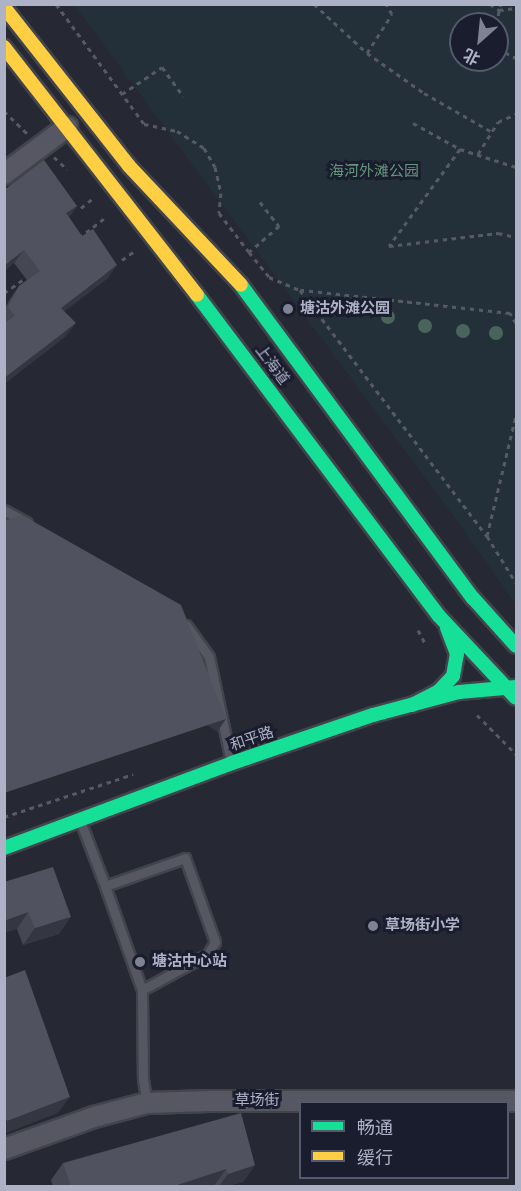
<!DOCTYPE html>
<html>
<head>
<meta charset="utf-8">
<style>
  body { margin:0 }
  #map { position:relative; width:521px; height:1191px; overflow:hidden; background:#262833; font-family:Roboto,"Noto Sans SC",sans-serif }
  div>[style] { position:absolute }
  .green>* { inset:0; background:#233039 }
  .path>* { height:3px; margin-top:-1.5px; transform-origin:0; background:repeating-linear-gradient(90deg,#575a64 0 4.5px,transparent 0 9px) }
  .roads { filter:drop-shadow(2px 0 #42444c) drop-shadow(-2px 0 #42444c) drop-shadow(0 2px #42444c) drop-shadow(0 -2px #42444c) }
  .lane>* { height:9px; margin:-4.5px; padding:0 4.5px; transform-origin:4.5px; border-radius:4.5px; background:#565762 }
  .street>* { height:20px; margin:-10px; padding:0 10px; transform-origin:10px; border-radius:10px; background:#565762 }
  .fast>* { height:14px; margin:-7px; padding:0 7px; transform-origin:7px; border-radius:7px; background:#16e098 }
  .slow>* { height:14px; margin:-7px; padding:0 7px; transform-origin:7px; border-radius:7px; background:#ffcf43 }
  .trees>* { width:14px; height:14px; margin:-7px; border-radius:50%; background:#49655b }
  .wall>* { inset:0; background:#454753 }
  .shaded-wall>* { inset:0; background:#343641; transform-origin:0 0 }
  .building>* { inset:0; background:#50535f }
  .dots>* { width:16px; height:16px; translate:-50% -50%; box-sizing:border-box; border:3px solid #191d2e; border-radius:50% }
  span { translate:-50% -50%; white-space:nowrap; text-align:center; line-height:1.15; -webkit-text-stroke:6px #191d2e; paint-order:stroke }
  .park-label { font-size:15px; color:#65977c }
  .poi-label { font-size:15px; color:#aeb2c6; font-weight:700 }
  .left { translate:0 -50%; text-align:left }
  .street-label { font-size:15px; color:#aeb2c6 }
  .frame { position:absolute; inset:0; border:6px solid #aeb2c6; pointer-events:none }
  .legend { position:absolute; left:299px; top:1101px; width:210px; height:78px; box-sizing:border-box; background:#191d2e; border:2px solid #55596b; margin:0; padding:8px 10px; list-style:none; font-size:18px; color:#aeb2c6 }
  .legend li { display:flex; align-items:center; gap:12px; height:30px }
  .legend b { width:30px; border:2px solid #55596b }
  .north { position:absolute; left:449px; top:12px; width:60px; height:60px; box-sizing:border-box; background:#191d2e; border:2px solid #55596b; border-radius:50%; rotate:207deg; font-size:16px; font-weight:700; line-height:24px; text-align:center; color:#aeb2c6 }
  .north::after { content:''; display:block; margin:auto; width:21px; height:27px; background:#7e8293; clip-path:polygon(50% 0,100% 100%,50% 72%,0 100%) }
</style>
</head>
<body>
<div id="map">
  <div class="green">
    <div style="clip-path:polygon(evenodd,74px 5px,516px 5px,516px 605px,460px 525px,74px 5px,461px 24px,497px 24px,497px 60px,461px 60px,461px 24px)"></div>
  </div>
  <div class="path">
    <div style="left:56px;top:4px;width:149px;rotate:53.7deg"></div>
    <div style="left:144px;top:124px;width:34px;rotate:12deg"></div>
    <div style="left:177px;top:131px;width:32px;rotate:32deg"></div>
    <div style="left:204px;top:148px;width:22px;rotate:60deg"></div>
    <div style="left:215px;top:167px;width:27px;rotate:77deg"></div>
    <div style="left:221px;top:193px;width:20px;rotate:96deg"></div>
    <div style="left:219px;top:213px;width:49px;rotate:52.4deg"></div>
    <div style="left:314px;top:4px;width:72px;rotate:42.8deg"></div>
    <div style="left:367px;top:53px;width:70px;rotate:35.1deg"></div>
    <div style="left:424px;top:93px;width:78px;rotate:29.8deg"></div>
    <div style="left:490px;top:4px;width:11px;rotate:34deg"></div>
    <div style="left:499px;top:10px;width:17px;rotate:-7deg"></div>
    <div style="left:496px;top:24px;width:21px;rotate:-76deg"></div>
    <div style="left:497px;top:48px;width:21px;rotate:28deg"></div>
    <div style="left:367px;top:53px;width:46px;rotate:-57.3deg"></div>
    <div style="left:392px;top:14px;width:12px;rotate:-121deg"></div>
    <div style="left:122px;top:94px;width:48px;rotate:-34deg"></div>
    <div style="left:162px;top:67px;width:36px;rotate:54deg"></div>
    <div style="left:4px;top:111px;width:35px;rotate:44deg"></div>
    <div style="left:413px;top:123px;width:54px;rotate:29deg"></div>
    <div style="left:460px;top:149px;width:59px;rotate:17.8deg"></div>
    <div style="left:460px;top:149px;width:120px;rotate:126.2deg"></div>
    <div style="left:389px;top:246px;width:110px;rotate:-6.8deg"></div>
    <div style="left:498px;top:233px;width:18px;rotate:13deg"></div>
    <div style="left:478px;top:154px;width:38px;rotate:-58deg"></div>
    <div style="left:498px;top:122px;width:20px;rotate:-24deg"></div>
    <div style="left:54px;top:157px;width:18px;rotate:43deg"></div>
    <div style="left:260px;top:202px;width:31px;rotate:52deg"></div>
    <div style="left:279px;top:226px;width:40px;rotate:139deg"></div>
    <div style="left:249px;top:252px;width:32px;rotate:51deg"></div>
    <div style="left:269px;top:277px;width:34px;rotate:23deg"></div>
    <div style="left:81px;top:208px;width:14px;rotate:-39deg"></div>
    <div style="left:79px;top:238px;width:34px;rotate:-38deg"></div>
    <div style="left:122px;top:260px;width:14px;rotate:-36deg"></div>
    <div style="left:4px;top:293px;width:29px;rotate:-35deg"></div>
    <div style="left:516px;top:323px;width:12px;rotate:-121deg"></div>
    <div style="left:510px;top:313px;width:211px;rotate:-173.7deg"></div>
    <div style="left:300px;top:290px;width:309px;rotate:52.8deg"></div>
    <div style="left:487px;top:536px;width:55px;rotate:58.3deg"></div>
    <div style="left:487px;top:536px;width:124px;rotate:-76.5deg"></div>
    <div style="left:418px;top:630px;width:17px;rotate:62deg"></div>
    <div style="left:477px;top:715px;width:55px;rotate:45deg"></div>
    <div style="left:4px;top:817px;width:136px;rotate:-18.4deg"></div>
  </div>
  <div class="roads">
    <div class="lane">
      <div style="left:4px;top:510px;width:26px;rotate:29deg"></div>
      <div style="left:186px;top:625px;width:39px;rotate:54deg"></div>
      <div style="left:209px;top:657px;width:106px;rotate:78.1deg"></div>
      <div style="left:81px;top:823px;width:67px;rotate:69.1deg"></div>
      <div style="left:142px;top:990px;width:110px;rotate:-109.6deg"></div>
      <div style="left:105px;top:886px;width:85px;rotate:-19.3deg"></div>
      <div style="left:185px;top:858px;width:89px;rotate:70.3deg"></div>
      <div style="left:215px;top:942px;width:14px;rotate:120deg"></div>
      <div style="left:208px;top:954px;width:75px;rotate:151.4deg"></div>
      <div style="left:142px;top:990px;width:89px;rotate:89.4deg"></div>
      <div style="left:143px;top:1079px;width:24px;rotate:81deg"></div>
    </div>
    <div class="street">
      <div style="left:4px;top:174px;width:79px;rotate:-36.7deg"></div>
      <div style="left:4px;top:1149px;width:96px;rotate:-19.6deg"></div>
      <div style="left:94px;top:1117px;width:55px;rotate:-14.8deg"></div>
      <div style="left:147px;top:1103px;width:62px;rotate:-1.8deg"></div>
      <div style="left:209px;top:1101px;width:307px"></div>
    </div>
    <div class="fast">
      <div style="left:241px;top:285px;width:390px;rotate:53.5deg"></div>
      <div style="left:473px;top:598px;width:64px;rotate:48.1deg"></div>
      <div style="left:197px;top:295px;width:402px;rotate:53deg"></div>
      <div style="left:439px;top:616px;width:112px;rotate:46.8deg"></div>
      <div style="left:412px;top:705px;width:29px;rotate:-27deg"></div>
      <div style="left:438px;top:692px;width:22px;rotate:-47deg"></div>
      <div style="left:453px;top:676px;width:22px;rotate:-80deg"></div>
      <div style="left:457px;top:654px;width:28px;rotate:-111deg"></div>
      <div style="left:4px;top:848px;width:243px;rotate:-20.4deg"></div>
      <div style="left:232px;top:763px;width:149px;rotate:-18.8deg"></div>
      <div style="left:373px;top:715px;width:89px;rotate:-15deg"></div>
      <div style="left:459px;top:692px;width:57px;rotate:-5deg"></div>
    </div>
    <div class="slow">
      <div style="left:4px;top:7px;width:202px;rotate:51.8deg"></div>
      <div style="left:129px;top:166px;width:163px;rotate:46.7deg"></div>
      <div style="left:4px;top:47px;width:314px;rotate:52.1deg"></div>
    </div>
  </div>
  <div class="trees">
    <div style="left:350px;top:310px"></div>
    <div style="left:388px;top:317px"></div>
    <div style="left:425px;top:326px"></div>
    <div style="left:463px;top:331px"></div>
    <div style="left:496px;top:333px"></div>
  </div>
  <div class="wall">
    <div style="clip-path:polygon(4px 190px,77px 206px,69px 217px,108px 278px,64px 311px,66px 336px,4px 384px,4px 310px,10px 299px,19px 286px,27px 280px,14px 263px)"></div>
    <div style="clip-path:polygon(4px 882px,59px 934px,23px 945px,17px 929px)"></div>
    <div style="clip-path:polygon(63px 1163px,255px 1165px,243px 1182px,228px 1186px,53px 1186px,51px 1180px)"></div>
  </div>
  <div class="shaded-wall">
    <div style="clip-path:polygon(77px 206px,68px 219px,66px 213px)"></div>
    <div style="clip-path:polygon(24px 250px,14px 263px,4px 272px,4px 266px)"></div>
    <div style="clip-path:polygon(117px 265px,108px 278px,52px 321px,61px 308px)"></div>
    <div style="clip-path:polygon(76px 323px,66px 336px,4px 384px,4px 378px)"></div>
    <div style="left:226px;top:719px;width:16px;height:234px;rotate:125deg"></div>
    <div style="clip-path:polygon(28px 912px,17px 929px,4px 933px,4px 921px)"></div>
    <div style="clip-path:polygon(71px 917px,59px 934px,23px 945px,35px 928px)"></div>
    <div style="clip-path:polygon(70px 1097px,58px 1113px,4px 1134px,4px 1124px,7px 1121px)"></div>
    <div style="clip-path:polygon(255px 1165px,243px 1182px,228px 1186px,219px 1186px,228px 1174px)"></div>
    <div style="clip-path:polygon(226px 1169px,214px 1186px,174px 1186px)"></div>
  </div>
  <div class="building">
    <div style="clip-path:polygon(44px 160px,77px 206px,66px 213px,82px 236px,93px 229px,117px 265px,61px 308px,76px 323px,4px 378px,4px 323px,15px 316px,8px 307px,19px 286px,40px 271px,24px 250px,4px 266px,4px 190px)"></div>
    <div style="clip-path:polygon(22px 515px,181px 605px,226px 719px,4px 793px,4px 521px)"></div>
    <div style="clip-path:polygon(53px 867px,71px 917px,35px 928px,28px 912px,4px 921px,4px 882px)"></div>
    <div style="clip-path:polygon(25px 970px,70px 1097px,7px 1121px,4px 1115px,4px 978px)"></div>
    <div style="clip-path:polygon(241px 1113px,255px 1165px,228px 1174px,226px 1169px,174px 1186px,71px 1186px,63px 1163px)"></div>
  </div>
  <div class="dots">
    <div style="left:288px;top:309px;background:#7e8293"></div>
    <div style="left:373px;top:926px;background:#7e8293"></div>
    <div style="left:140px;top:962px;background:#7e8293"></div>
  </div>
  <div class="park-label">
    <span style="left:374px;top:172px">海河外滩公园</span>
  </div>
  <div class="poi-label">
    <span class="left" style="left:300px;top:309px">塘沽外滩公园</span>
    <span class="left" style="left:385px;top:926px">草场街小学</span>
    <span class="left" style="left:152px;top:962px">塘沽中心站</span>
  </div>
  <div class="street-label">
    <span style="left:272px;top:365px;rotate:53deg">上海道</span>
    <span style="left:252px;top:739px;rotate:-19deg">和平路</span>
    <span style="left:257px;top:1101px">草场街</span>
  </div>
  <div class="frame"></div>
  <ul class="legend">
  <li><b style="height:8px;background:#16e098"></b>畅通</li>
  <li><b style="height:8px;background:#ffcf43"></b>缓行</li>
  </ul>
  <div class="north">北</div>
</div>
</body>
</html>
